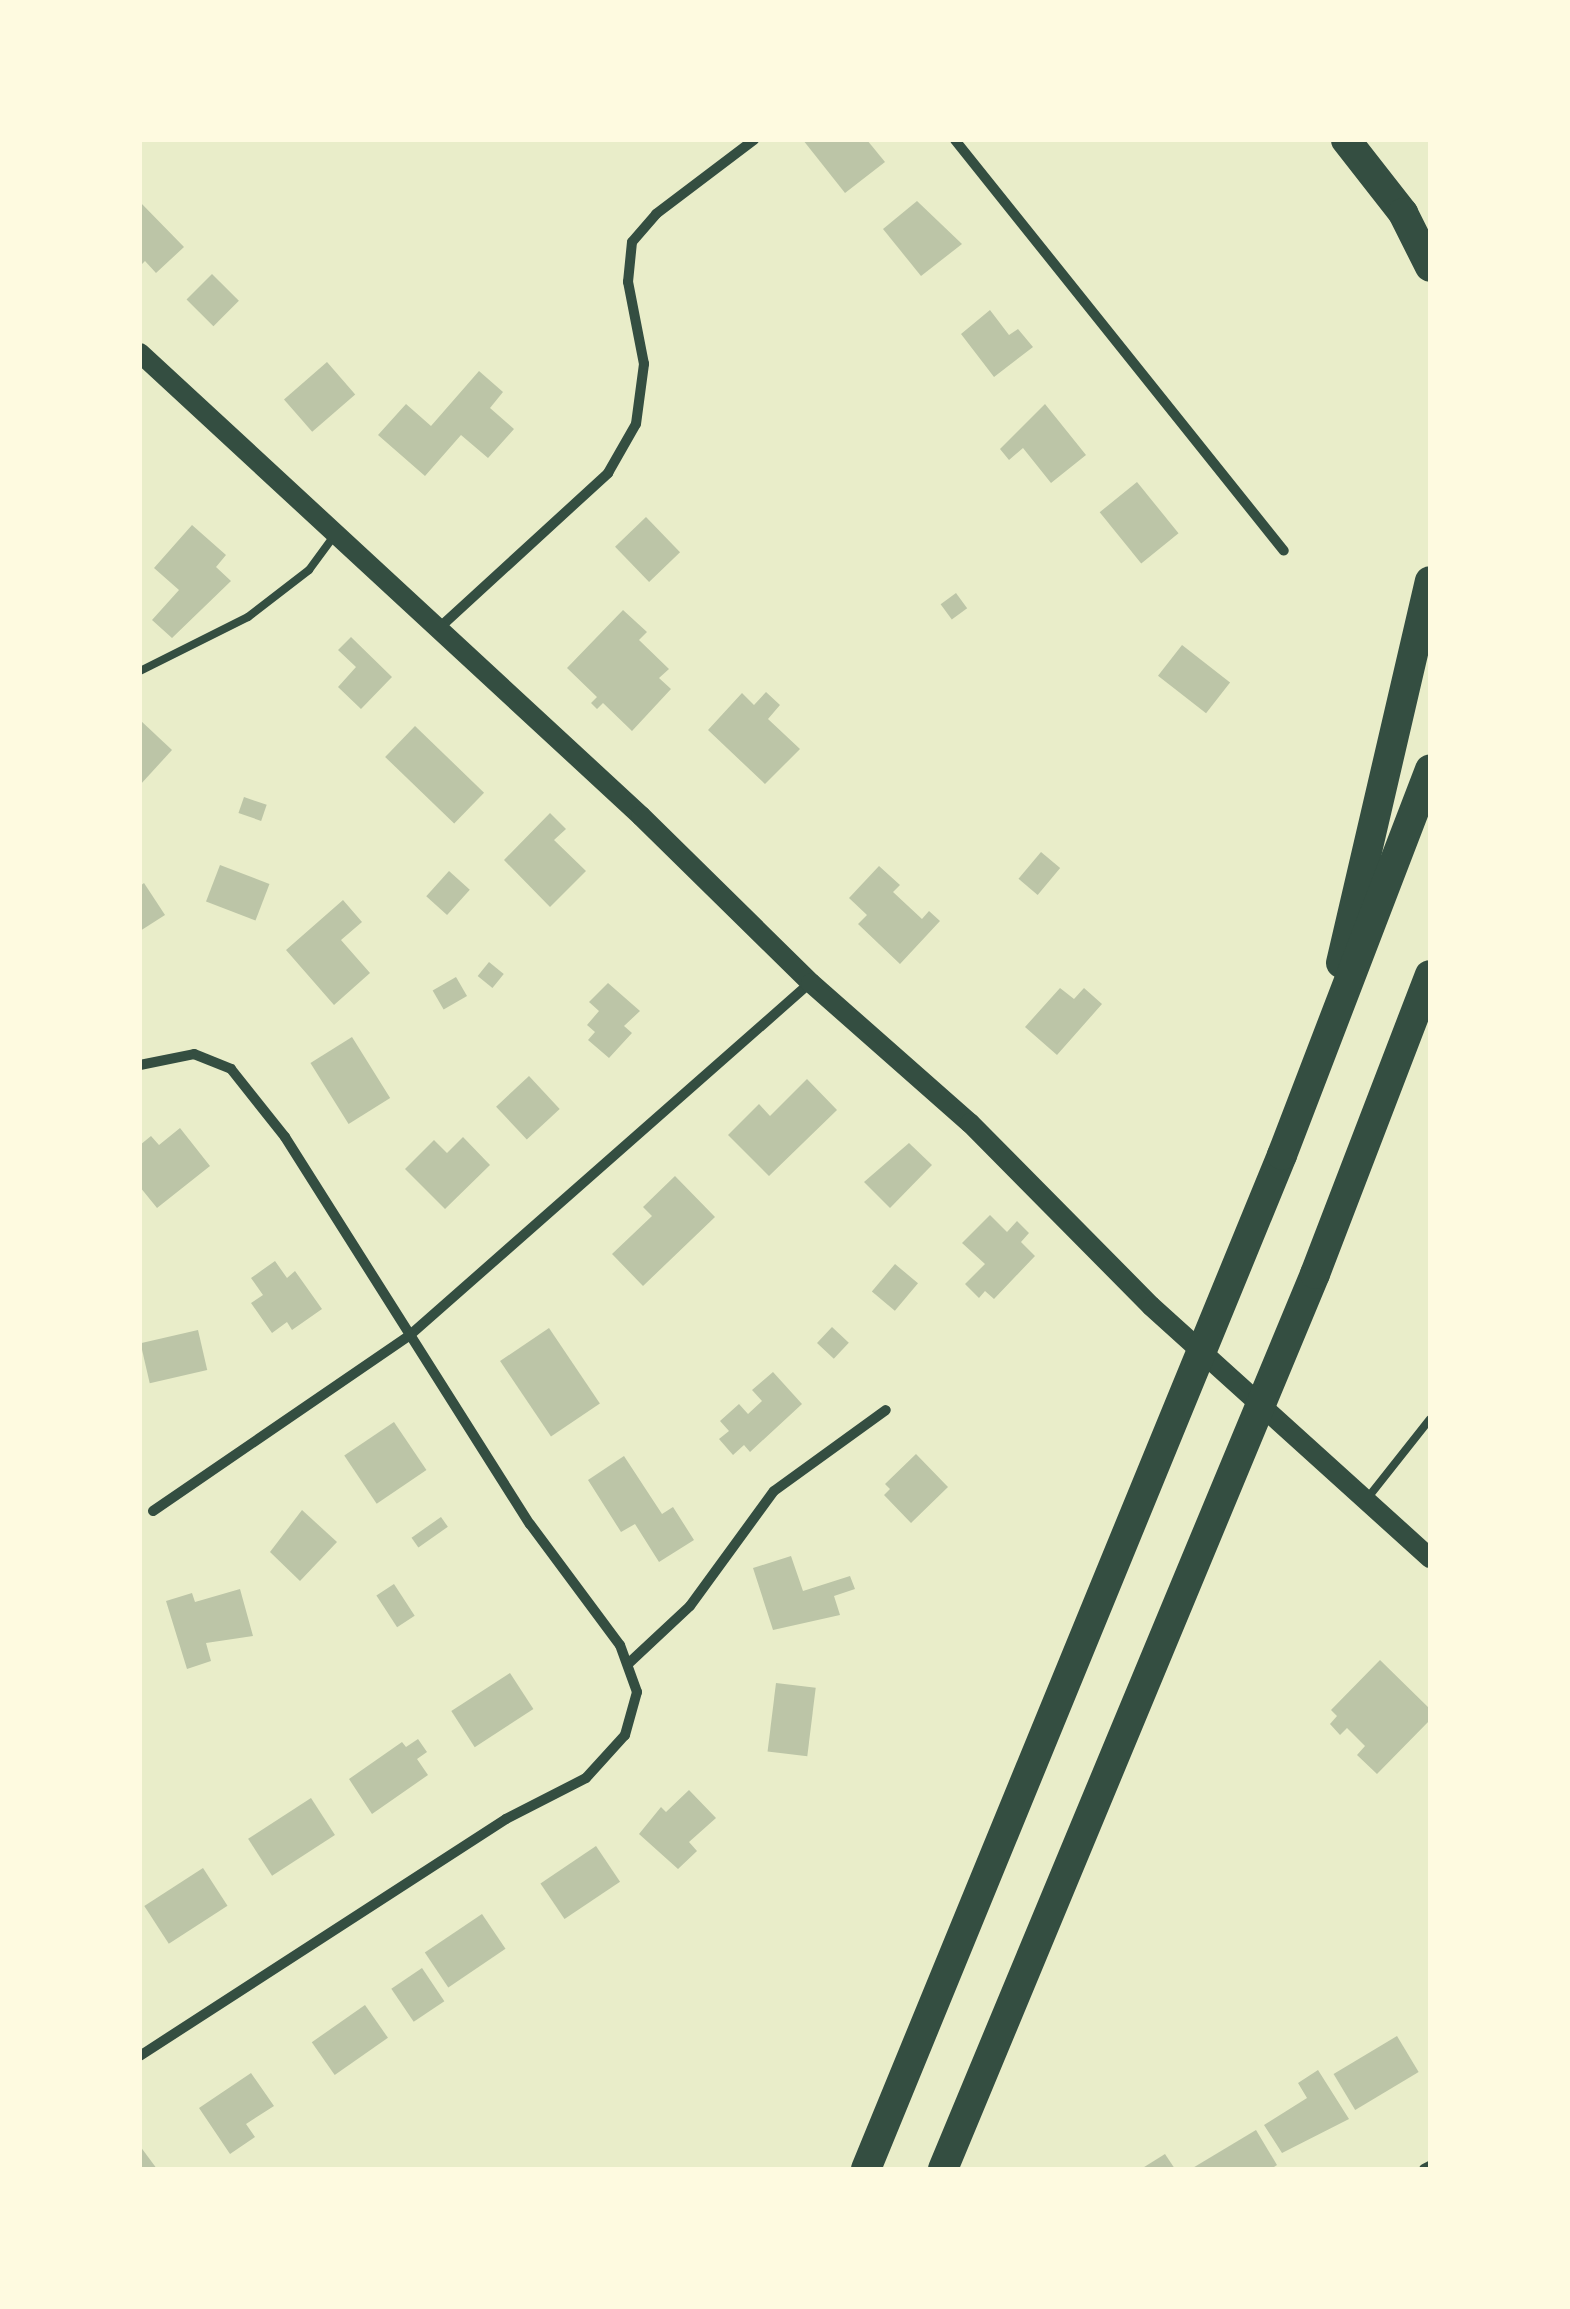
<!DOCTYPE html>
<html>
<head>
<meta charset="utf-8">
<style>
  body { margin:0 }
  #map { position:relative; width:1570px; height:2309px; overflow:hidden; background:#e9edc9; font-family:Figtree,sans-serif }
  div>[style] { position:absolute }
  .building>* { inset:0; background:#bcc5a7; transform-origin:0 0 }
  .service>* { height:8px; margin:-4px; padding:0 4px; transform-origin:4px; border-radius:4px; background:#344e41 }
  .minor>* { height:10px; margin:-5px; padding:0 5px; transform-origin:5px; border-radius:5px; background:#344e41 }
  .secondary>* { height:20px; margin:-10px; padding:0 10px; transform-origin:10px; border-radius:10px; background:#344e41 }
  .motorway>* { height:30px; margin:-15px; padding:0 15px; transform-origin:15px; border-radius:15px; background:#344e41 }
  span { translate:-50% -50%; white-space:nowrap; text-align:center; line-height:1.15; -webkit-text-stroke:8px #fefae0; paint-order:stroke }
  .frame { position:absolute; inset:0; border:142px solid #fefae0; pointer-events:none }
</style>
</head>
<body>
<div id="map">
  <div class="building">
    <div style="clip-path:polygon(803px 140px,867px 140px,885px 162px,845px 193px)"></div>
    <div style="clip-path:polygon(917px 201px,962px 244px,921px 276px,883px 229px)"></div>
    <div style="clip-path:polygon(140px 202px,184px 247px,156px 273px,145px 261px,140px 266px)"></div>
    <div style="left:212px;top:274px;width:38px;height:36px;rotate:45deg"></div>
    <div style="clip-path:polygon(990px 310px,1009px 335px,1018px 329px,1033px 347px,994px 377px,961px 334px)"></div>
    <div style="left:327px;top:362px;width:43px;height:57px;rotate:49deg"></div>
    <div style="clip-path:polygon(479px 371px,503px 392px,490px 408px,514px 429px,488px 458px,461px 435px,425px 476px,378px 435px,406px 404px,431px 426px)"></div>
    <div style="clip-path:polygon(1045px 404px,1086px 455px,1051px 483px,1023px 448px,1009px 460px,1000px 449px)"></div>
    <div style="left:1137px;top:482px;width:66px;height:48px;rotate:51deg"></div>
    <div style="left:646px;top:517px;width:49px;height:43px;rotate:46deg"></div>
    <div style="clip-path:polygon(192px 525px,226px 555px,216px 567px,231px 581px,172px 638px,152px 620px,179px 590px,154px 568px)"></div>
    <div style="left:956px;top:593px;width:19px;height:19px;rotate:54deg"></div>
    <div style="clip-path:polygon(623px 610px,647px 632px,639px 640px,669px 669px,659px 678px,671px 689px,632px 731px,603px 703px,597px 709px,591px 703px,597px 697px,567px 668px)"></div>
    <div style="clip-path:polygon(351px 637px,392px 677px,361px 709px,338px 687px,356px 667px,338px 650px)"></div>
    <div style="left:1182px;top:645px;width:61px;height:39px;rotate:38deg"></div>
    <div style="clip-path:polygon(766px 692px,780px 705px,768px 719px,800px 749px,765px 784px,708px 730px,742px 693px,754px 705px)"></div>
    <div style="clip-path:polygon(140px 720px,172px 750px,140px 785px)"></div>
    <div style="left:415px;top:726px;width:96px;height:43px;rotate:44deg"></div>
    <div style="left:244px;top:797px;width:24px;height:17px;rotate:19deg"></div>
    <div style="clip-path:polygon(550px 813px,566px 829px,554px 840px,586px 871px,550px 907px,504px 860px)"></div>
    <div style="left:1041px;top:852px;width:25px;height:35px;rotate:40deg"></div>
    <div style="left:220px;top:865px;width:53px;height:39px;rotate:21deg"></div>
    <div style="clip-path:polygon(879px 866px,900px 885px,893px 892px,922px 919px,929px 911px,940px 921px,900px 964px,858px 924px,867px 915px,849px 898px)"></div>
    <div style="left:449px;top:871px;width:28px;height:34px;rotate:42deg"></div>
    <div style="clip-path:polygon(144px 883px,165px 915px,140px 931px,140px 886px)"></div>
    <div style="clip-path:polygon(343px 900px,362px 922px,341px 940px,370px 973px,334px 1005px,286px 950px)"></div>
    <div style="left:489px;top:962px;width:19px;height:18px;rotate:39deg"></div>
    <div style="left:456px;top:977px;width:22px;height:27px;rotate:60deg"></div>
    <div style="clip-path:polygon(608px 983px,640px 1011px,624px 1026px,632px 1033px,609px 1058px,588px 1040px,595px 1032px,587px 1025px,599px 1011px,589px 1002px)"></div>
    <div style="clip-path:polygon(1060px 988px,1074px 999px,1084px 988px,1102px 1004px,1057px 1055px,1025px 1027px)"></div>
    <div style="left:352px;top:1037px;width:72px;height:49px;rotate:58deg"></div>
    <div style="left:529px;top:1076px;width:45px;height:45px;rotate:47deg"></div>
    <div style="clip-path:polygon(807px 1079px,837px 1110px,769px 1176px,728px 1135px,759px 1104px,770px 1116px)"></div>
    <div style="clip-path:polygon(180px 1128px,210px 1166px,157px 1208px,140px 1187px,140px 1145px,151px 1136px,159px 1145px)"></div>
    <div style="clip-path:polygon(463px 1137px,490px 1165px,445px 1209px,405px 1169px,434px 1140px,447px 1153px)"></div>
    <div style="clip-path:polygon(909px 1143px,932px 1165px,890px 1208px,864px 1182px)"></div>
    <div style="clip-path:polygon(675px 1176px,715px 1217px,643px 1286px,612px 1254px,652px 1216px,643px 1207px)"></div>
    <div style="clip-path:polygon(990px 1215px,1007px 1232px,1017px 1221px,1029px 1233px,1021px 1242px,1035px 1256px,994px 1299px,985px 1291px,979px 1298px,965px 1284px,985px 1264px,962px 1243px)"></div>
    <div style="clip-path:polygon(275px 1261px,287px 1278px,295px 1271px,322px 1309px,292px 1330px,287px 1322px,272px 1333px,251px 1303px,263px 1295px,251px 1278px)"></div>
    <div style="left:895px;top:1264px;width:30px;height:36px;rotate:40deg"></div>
    <div style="left:832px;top:1327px;width:23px;height:22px;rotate:43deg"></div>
    <div style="left:549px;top:1328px;width:91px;height:59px;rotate:56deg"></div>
    <div style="left:198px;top:1330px;width:41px;height:59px;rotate:77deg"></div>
    <div style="clip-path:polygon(773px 1372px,802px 1404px,750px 1452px,744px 1445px,733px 1455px,719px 1439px,729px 1431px,720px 1421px,739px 1404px,748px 1414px,762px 1401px,752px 1390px)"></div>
    <div style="left:394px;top:1422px;width:58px;height:60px;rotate:56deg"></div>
    <div style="clip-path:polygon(916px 1454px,948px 1487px,911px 1523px,884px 1495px,890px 1489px,885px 1484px)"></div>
    <div style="clip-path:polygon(624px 1456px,662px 1514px,673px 1507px,694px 1540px,659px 1562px,635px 1524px,621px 1532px,588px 1480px)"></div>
    <div style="clip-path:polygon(302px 1510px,337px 1542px,300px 1581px,270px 1552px)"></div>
    <div style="left:441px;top:1517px;width:12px;height:36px;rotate:55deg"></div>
    <div style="clip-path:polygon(791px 1556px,803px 1591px,850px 1576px,855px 1589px,834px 1596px,840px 1615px,773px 1630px,753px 1568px)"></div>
    <div style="left:394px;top:1584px;width:38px;height:21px;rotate:57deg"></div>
    <div style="clip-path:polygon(240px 1589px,253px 1636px,206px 1643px,211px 1661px,187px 1669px,166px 1601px,192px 1593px,195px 1602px)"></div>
    <div style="clip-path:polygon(1380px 1660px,1430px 1709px,1430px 1720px,1377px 1774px,1357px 1755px,1365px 1746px,1347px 1728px,1340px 1735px,1330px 1724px,1337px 1716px,1331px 1710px)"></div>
    <div style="left:510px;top:1673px;width:43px;height:70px;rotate:57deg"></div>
    <div style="left:776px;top:1683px;width:40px;height:69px;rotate:7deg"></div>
    <div style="clip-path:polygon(418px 1739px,427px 1752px,417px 1759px,428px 1775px,372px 1814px,349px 1779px,402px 1742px,406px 1747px)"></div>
    <div style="clip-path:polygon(689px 1790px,716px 1818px,689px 1842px,697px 1851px,678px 1869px,639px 1834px,661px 1807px,666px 1812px)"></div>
    <div style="left:311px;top:1798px;width:44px;height:75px;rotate:57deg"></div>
    <div style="left:596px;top:1846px;width:43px;height:67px;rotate:56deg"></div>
    <div style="left:203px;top:1868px;width:45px;height:70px;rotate:57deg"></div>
    <div style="left:482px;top:1914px;width:42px;height:69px;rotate:56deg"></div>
    <div style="left:422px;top:1968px;width:40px;height:37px;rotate:56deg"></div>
    <div style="left:365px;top:2005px;width:40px;height:65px;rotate:55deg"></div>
    <div style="left:1397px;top:2036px;width:42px;height:74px;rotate:59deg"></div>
    <div style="clip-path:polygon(1318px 2070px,1349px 2119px,1282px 2153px,1264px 2125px,1307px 2098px,1298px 2083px)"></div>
    <div style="clip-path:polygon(251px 2073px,274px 2106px,246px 2124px,255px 2137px,230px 2154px,199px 2108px)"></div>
    <div style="clip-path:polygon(1256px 2130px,1277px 2165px,1271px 2169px,1191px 2169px)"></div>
    <div style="clip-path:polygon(140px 2146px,157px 2169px,140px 2169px)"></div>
    <div style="clip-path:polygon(1165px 2154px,1175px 2169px,1141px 2169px)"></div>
  </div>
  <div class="service">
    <div style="left:140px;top:671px;width:121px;rotate:-26.6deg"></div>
    <div style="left:248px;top:617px;width:77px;rotate:-37.6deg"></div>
    <div style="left:309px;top:570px;width:42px;rotate:-53.7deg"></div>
    <div style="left:1366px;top:1500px;width:103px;rotate:-51.7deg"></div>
  </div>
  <div class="minor">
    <div style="left:955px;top:140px;width:526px;rotate:51.32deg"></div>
    <div style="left:438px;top:629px;width:231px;rotate:-42.5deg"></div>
    <div style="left:608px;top:473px;width:56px;rotate:-60.3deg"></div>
    <div style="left:636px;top:424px;width:61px;rotate:-82.4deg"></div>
    <div style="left:644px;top:364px;width:84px;rotate:-101deg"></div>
    <div style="left:628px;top:282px;width:40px;rotate:-84.3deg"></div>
    <div style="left:632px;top:242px;width:37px;rotate:-49deg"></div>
    <div style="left:656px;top:214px;width:123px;rotate:-37.1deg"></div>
    <div style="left:140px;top:1065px;width:55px;rotate:-11.5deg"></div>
    <div style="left:194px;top:1054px;width:40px;rotate:22deg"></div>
    <div style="left:231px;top:1069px;width:87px;rotate:51.5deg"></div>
    <div style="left:285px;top:1137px;width:458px;rotate:57.7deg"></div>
    <div style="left:530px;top:1524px;width:151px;rotate:53.4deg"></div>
    <div style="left:620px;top:1645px;width:50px;rotate:70.1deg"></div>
    <div style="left:637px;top:1692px;width:45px;rotate:105.6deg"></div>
    <div style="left:625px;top:1735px;width:58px;rotate:132.2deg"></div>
    <div style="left:586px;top:1778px;width:90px;rotate:152.9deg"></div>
    <div style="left:506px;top:1819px;width:436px;rotate:147.1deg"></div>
    <div style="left:153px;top:1511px;width:311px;rotate:-34.4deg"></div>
    <div style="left:410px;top:1335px;width:533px;rotate:-41.35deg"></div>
    <div style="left:629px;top:1663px;width:83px;rotate:-43.1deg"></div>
    <div style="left:690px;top:1606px;width:142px;rotate:-53.9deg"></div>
    <div style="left:774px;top:1491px;width:138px;rotate:-35.9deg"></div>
    <div style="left:1424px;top:2169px;width:7px;rotate:-27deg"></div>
  </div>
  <div class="secondary">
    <div style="left:140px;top:353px;width:682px;rotate:42.74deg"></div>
    <div style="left:641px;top:816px;width:238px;rotate:44.5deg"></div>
    <div style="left:811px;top:983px;width:212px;rotate:41.4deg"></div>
    <div style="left:970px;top:1123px;width:257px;rotate:45.3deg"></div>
    <div style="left:1151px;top:1306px;width:376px;rotate:42.1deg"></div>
  </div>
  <div class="motorway">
    <div style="left:1346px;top:140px;width:93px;rotate:52deg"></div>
    <div style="left:1403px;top:213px;width:60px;rotate:63.4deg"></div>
    <div style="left:1341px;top:963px;width:392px;rotate:-76.9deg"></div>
    <div style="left:866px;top:2169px;width:1096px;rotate:-67.69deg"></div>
    <div style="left:1282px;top:1155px;width:413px;rotate:-69deg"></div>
    <div style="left:943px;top:2169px;width:969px;rotate:-67.43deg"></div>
    <div style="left:1315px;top:1274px;width:320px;rotate:-69deg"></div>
  </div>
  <div class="frame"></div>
</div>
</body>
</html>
